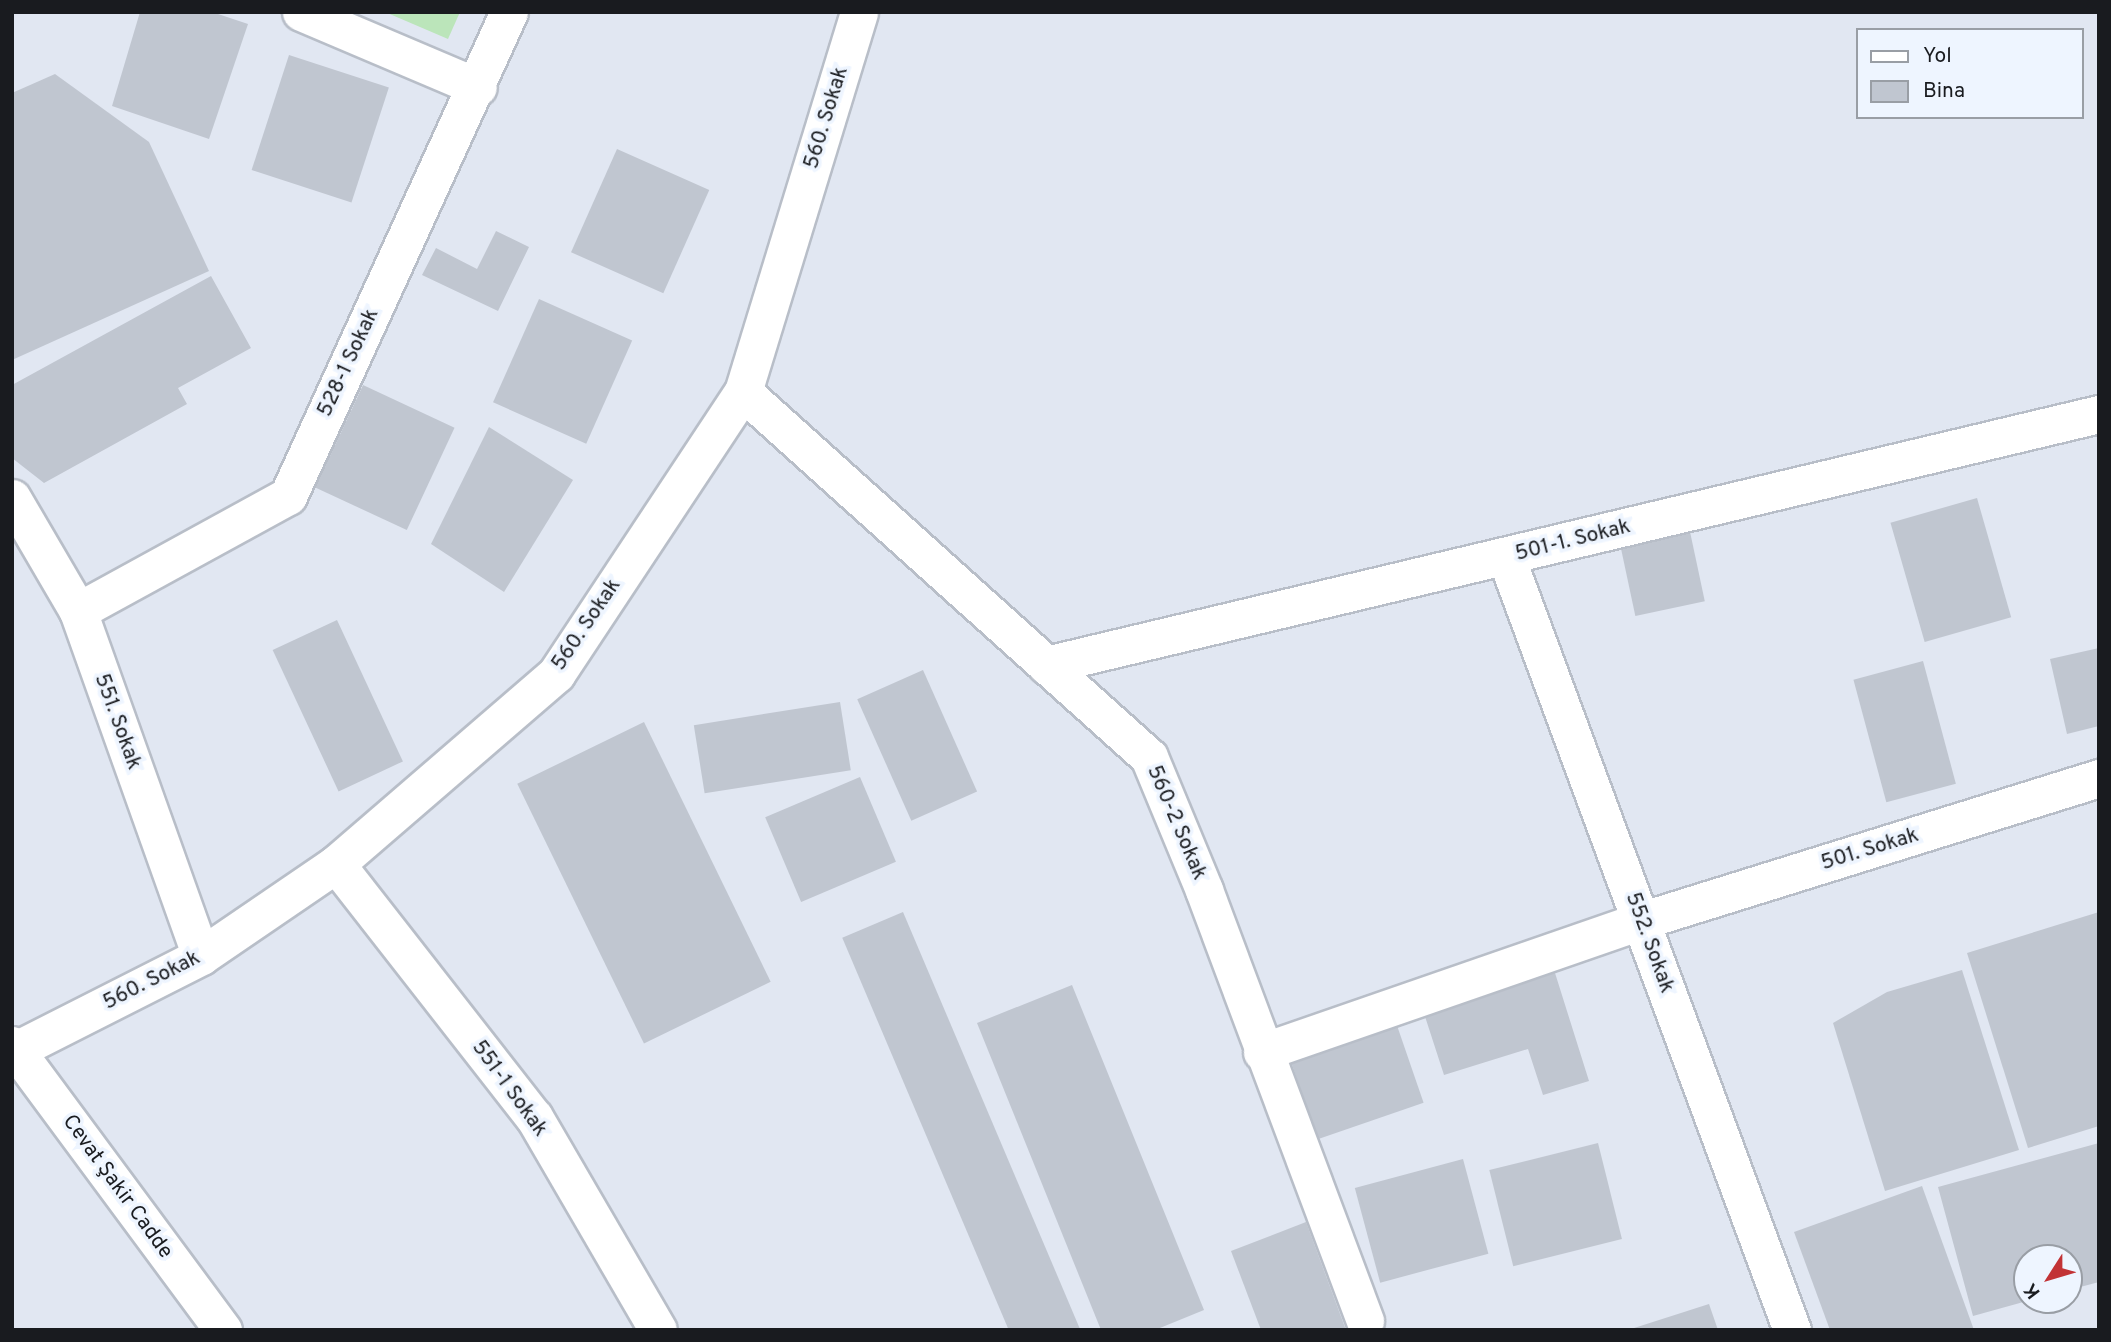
<!DOCTYPE html>
<html>
<head>
<meta charset="utf-8">
<style>
  body { margin:0 }
  #map { position:relative; width:2111px; height:1342px; overflow:hidden; background:#e1e7f2; font-family:Overpass,sans-serif }
  div>[style] { position:absolute }
  .green>* { inset:0; background:#bbe5ba }
  .building>* { inset:0; background:#c0c6d0; transform-origin:0 0 }
  .roads { filter:drop-shadow(2px 0 #b8bec8) drop-shadow(-2px 0 #b8bec8) drop-shadow(0 2px #b8bec8) drop-shadow(0 -2px #b8bec8) }
  .street>* { height:37px; margin:-18.5px; padding:0 18.5px; transform-origin:18.5px; border-radius:18.5px; background:#fff }
  span { translate:-50% -50%; white-space:nowrap; text-align:center; line-height:1.15; -webkit-text-stroke:7px #eef5ff; paint-order:stroke }
  .street-label { font-size:21px; color:#191b1f }
  .frame { position:absolute; inset:0; border:14px solid #191b1f; pointer-events:none }
  .legend { position:absolute; left:1856px; top:28px; width:228px; height:91px; box-sizing:border-box; background:#eef5ff; border:2px solid #999ea5; margin:0; padding:9px 12px; list-style:none; font-size:21px; color:#191b1f }
  .legend li { display:flex; align-items:center; gap:14px; height:35px }
  .legend b { width:35px; border:2px solid #999ea5 }
  .north { position:absolute; left:2013px; top:1244px; width:70px; height:70px; box-sizing:border-box; background:#eef5ff; border:2px solid #999ea5; border-radius:50%; rotate:233deg; font-size:19px; font-weight:700; line-height:28px; text-align:center; color:#191b1f }
  .north::after { content:''; display:block; margin:auto; width:24px; height:32px; background:#c23336; clip-path:polygon(50% 0,100% 100%,50% 72%,0 100%) }
</style>
</head>
<body>
<div id="map">
  <div class="green">
    <div style="clip-path:polygon(385px 12px,460px 12px,448px 39px)"></div>
  </div>
  <div class="building">
    <div style="clip-path:polygon(140px 12px,212px 12px,248px 24px,209px 139px,112px 106px)"></div>
    <div style="left:289px;top:55px;width:105px;height:121px;rotate:18deg"></div>
    <div style="clip-path:polygon(55px 74px,149px 142px,209px 271px,12px 360px,12px 93px)"></div>
    <div style="left:617px;top:149px;width:101px;height:113px;rotate:24deg"></div>
    <div style="clip-path:polygon(496px 231px,529px 247px,498px 311px,422px 275px,436px 248px,477px 269px)"></div>
    <div style="clip-path:polygon(211px 276px,251px 348px,178px 388px,187px 404px,44px 483px,12px 458px,12px 385px)"></div>
    <div style="left:539px;top:299px;width:102px;height:113px;rotate:24deg"></div>
    <div style="left:363px;top:385px;width:101px;height:113px;rotate:25deg"></div>
    <div style="clip-path:polygon(489px 427px,573px 480px,504px 592px,431px 544px)"></div>
    <div style="left:1977px;top:498px;width:124px;height:90px;rotate:74deg"></div>
    <div style="left:1689px;top:527px;width:76px;height:71px;rotate:78deg"></div>
    <div style="left:337px;top:620px;width:156px;height:71px;rotate:65deg"></div>
    <div style="clip-path:polygon(2099px 648px,2099px 726px,2067px 734px,2050px 659px)"></div>
    <div style="left:1923px;top:661px;width:127px;height:72px;rotate:75deg"></div>
    <div style="left:923px;top:670px;width:133px;height:72px;rotate:66deg"></div>
    <div style="left:840px;top:702px;width:69px;height:148px;rotate:81deg"></div>
    <div style="left:644px;top:722px;width:289px;height:141px;rotate:64deg"></div>
    <div style="left:860px;top:777px;width:92px;height:103px;rotate:67deg"></div>
    <div style="left:903px;top:912px;width:454px;height:66px;rotate:67deg"></div>
    <div style="clip-path:polygon(2099px 912px,2099px 1126px,2028px 1148px,1967px 953px)"></div>
    <div style="clip-path:polygon(1550px 957px,1589px 1081px,1543px 1095px,1528px 1049px,1444px 1075px,1419px 998px)"></div>
    <div style="clip-path:polygon(1962px 970px,2019px 1150px,1885px 1191px,1833px 1023px,1887px 992px)"></div>
    <div style="clip-path:polygon(1072px 985px,1204px 1310px,1155px 1330px,1101px 1330px,977px 1023px)"></div>
    <div style="left:1392px;top:1011px;width:97px;height:112px;rotate:71deg"></div>
    <div style="left:1598px;top:1143px;width:99px;height:112px;rotate:76deg"></div>
    <div style="clip-path:polygon(2099px 1143px,2099px 1282px,2069px 1290px,2069px 1258px,2027px 1258px,2027px 1301px,1973px 1316px,1938px 1187px)"></div>
    <div style="left:1463px;top:1159px;width:98px;height:112px;rotate:75deg"></div>
    <div style="clip-path:polygon(1922px 1186px,1974px 1330px,1830px 1330px,1794px 1232px)"></div>
    <div style="clip-path:polygon(1306px 1222px,1346px 1330px,1261px 1330px,1231px 1251px)"></div>
    <div style="clip-path:polygon(1709px 1304px,1718px 1330px,1631px 1330px,1631px 1329px)"></div>
  </div>
  <div class="roads">
    <div class="street">
      <div style="left:301px;top:12px;width:192px;rotate:23deg"></div>
      <div style="left:743px;top:392px;width:546px;rotate:41.96deg"></div>
      <div style="left:1149px;top:757px;width:144px;rotate:67.5deg"></div>
      <div style="left:1204px;top:890px;width:460px;rotate:69.5deg"></div>
      <div style="left:12px;top:498px;width:131px;rotate:59.7deg"></div>
      <div style="left:78px;top:611px;width:366px;rotate:70.4deg"></div>
      <div style="left:1506px;top:557px;width:824px;rotate:69.7deg"></div>
      <div style="left:78px;top:611px;width:239px;rotate:-28.7deg"></div>
      <div style="left:288px;top:496px;width:532px;rotate:-65.46deg"></div>
      <div style="left:1046px;top:665px;width:1083px;rotate:-13.41deg"></div>
      <div style="left:336px;top:864px;width:321px;rotate:52deg"></div>
      <div style="left:534px;top:1117px;width:246px;rotate:59.8deg"></div>
      <div style="left:12px;top:1045px;width:355px;rotate:53.5deg"></div>
      <div style="left:16px;top:1050px;width:208px;rotate:-26.9deg"></div>
      <div style="left:201px;top:956px;width:163px;rotate:-34.3deg"></div>
      <div style="left:336px;top:864px;width:291px;rotate:-40.8deg"></div>
      <div style="left:556px;top:674px;width:338px;rotate:-56.5deg"></div>
      <div style="left:743px;top:392px;width:397px;rotate:-73deg"></div>
      <div style="left:1262px;top:1052px;width:400px;rotate:-19.1deg"></div>
      <div style="left:1640px;top:921px;width:481px;rotate:-17.3deg"></div>
    </div>
  </div>
  <div class="street-label">
    <span style="left:827px;top:118px;rotate:-73deg">560. Sokak</span>
    <span style="left:349px;top:363px;rotate:-65deg">528-1 Sokak</span>
    <span style="left:1573px;top:541px;rotate:-14deg">501-1. Sokak</span>
    <span style="left:587px;top:625px;rotate:-56deg">560. Sokak</span>
    <span style="left:117px;top:722px;rotate:70deg">551. Sokak</span>
    <span style="left:1176px;top:823px;rotate:67deg">560-2 Sokak</span>
    <span style="left:1870px;top:850px;rotate:-17deg">501. Sokak</span>
    <span style="left:1649px;top:943px;rotate:70deg">552. Sokak</span>
    <span style="left:152px;top:981px;rotate:-27deg">560. Sokak</span>
    <span style="left:509px;top:1089px;rotate:54deg">551-1 Sokak</span>
    <span style="left:117px;top:1187px;rotate:54deg">Cevat Şakir Cadde</span>
  </div>
  <div class="frame"></div>
  <ul class="legend">
  <li><b style="height:9px;background:#fff"></b>Yol</li>
  <li><b style="height:19px;background:#c0c6d0"></b>Bina</li>
  </ul>
  <div class="north">K</div>
</div>
</body>
</html>
